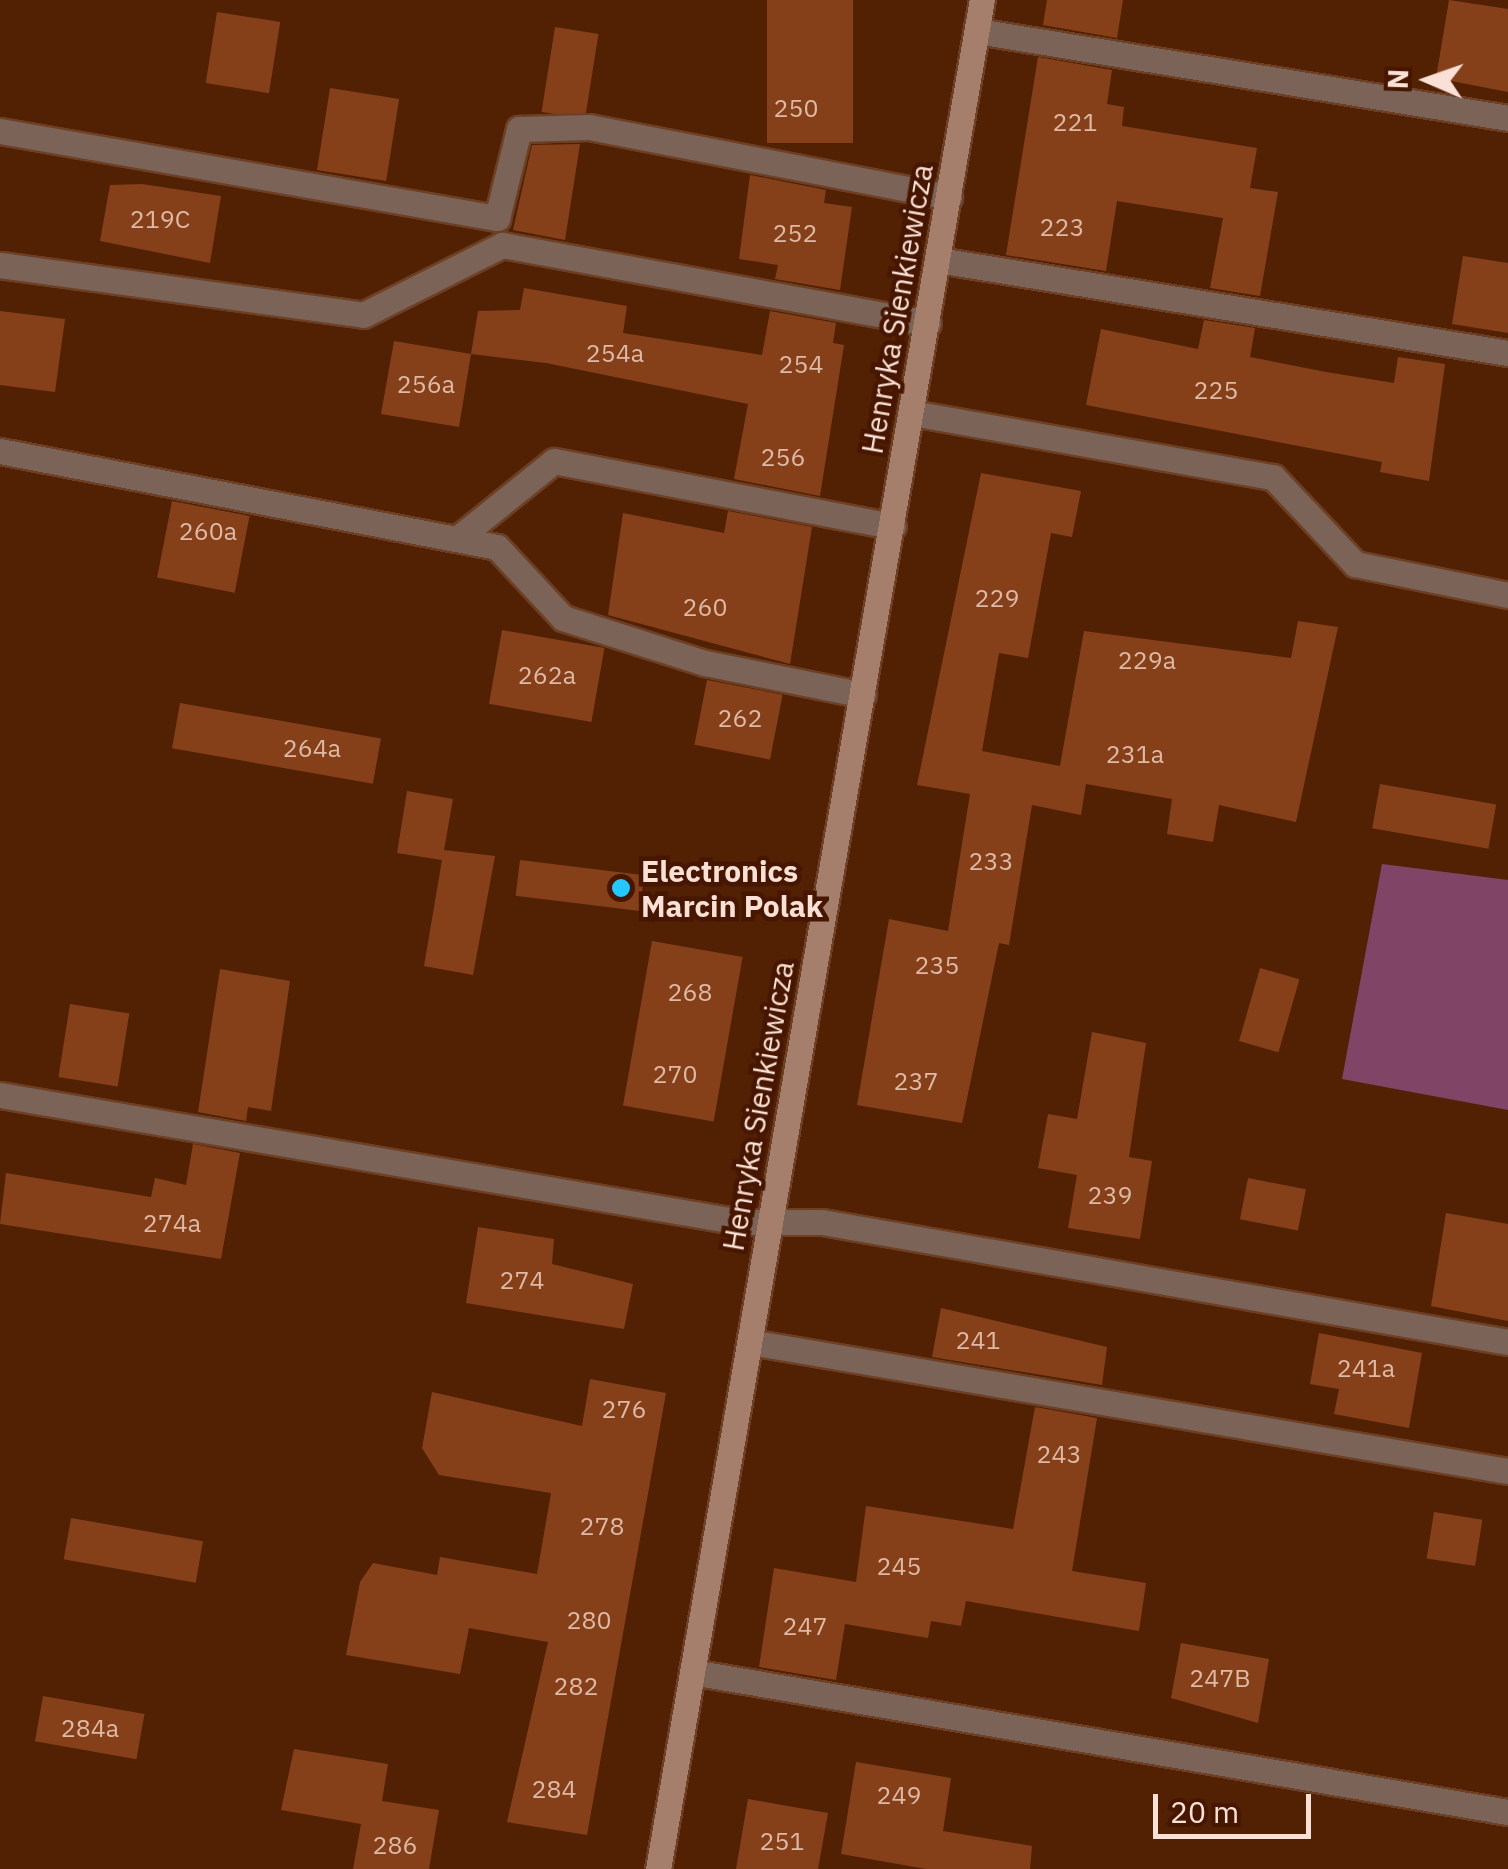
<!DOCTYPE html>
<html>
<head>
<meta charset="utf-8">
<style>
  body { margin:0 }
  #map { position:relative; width:1508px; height:1869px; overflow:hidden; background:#522104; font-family:"IBM Plex Sans",sans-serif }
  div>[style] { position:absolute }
  .green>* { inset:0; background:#804566 }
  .building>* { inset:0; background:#85401a; transform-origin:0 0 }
  .roads { filter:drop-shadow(2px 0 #6d4025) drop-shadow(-2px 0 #6d4025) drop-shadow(0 2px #6d4025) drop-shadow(0 -2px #6d4025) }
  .lane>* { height:25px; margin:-12.5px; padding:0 12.5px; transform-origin:12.5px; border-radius:12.5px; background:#7c6357 }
  .secondary>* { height:25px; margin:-12.5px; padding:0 12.5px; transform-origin:12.5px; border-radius:12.5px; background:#a57e6c }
  .dots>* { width:28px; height:28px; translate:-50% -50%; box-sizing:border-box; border:5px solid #461600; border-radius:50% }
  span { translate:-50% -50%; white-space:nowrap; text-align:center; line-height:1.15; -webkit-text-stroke:9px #461600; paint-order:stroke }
  .number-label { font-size:25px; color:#deb9a6 }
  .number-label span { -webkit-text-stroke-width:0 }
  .street-label { font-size:30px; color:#fbe1d5 }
  .poi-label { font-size:30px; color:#fbe1d5; font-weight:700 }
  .left { translate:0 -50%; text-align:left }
  .north { position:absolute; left:1378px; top:30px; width:100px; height:100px; -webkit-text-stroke:8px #461600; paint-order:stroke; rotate:272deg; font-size:28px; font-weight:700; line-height:40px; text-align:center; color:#fbe1d5 }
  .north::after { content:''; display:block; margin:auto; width:35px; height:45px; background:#fbe1d5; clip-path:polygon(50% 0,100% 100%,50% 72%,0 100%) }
  .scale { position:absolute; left:1153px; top:1794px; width:158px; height:45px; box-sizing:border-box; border:5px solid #fbe1d5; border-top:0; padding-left:12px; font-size:30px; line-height:35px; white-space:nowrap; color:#fbe1d5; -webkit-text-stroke:8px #461600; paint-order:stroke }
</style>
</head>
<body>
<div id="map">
  <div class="green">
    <div style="clip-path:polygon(1382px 864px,1508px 880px,1508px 1110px,1342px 1079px)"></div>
  </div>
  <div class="building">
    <div style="left:767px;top:0;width:86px;height:143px"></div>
    <div style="clip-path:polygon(1047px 0,1123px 0,1117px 38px,1043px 25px)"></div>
    <div style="clip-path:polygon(1449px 0,1508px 9px,1508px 92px,1436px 78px)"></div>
    <div style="left:217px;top:12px;width:64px;height:72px;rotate:9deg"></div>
    <div style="left:555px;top:27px;width:44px;height:86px;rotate:9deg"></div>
    <div style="clip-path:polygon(1038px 57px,1112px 70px,1107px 104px,1124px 107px,1122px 126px,1257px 148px,1250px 188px,1278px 192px,1260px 296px,1210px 288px,1223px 218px,1117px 201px,1106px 271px,1006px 255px)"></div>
    <div style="left:330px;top:88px;width:70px;height:83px;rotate:9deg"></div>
    <div style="clip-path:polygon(580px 144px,565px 240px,513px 230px,532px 145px)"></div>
    <div style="clip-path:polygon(750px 175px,826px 190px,824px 203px,852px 207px,840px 290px,775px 279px,778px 265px,739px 259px)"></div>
    <div style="clip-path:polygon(142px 184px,221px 196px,210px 263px,100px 241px,110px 185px)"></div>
    <div style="clip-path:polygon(1463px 256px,1508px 263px,1508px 333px,1452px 324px)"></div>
    <div style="clip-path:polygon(524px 288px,627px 306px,623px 333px,762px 355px,770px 311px,836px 323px,833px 343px,844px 345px,820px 496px,734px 479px,748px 404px,546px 363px,471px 354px,459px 427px,381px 414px,394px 341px,471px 354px,478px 311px,520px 310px)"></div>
    <div style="clip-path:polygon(0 311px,65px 319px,55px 392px,0 385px)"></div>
    <div style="clip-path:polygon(1204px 320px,1255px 328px,1250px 357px,1326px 372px,1394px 383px,1398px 357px,1445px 364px,1429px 481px,1380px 472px,1382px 462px,1086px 405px,1101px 329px,1198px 349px)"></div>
    <div style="clip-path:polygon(981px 473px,1081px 491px,1072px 537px,1051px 533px,1028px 658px,999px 653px,982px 751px,1060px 766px,1084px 631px,1291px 658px,1298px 621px,1338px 627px,1296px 822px,1219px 805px,1213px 842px,1167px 834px,1172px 799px,1086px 784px,1081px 815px,1032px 805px,1009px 945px,999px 943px,962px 1123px,857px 1105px,889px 919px,948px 931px,970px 794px,917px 785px)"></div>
    <div style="left:172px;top:501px;width:79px;height:78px;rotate:11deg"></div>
    <div style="clip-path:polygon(728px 511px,812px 527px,790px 664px,608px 615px,623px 513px,724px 533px)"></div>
    <div style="left:502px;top:630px;width:104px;height:75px;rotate:10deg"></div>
    <div style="left:707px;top:680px;width:77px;height:66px;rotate:11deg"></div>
    <div style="left:180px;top:703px;width:204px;height:46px;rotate:10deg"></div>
    <div style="left:1380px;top:784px;width:118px;height:45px;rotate:10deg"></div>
    <div style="clip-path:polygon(407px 791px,453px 799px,444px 850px,495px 856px,473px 975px,424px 966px,442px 860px,397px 853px)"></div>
    <div style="left:520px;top:860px;width:125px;height:36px;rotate:7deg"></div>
    <div style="left:652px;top:941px;width:92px;height:167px;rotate:10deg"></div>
    <div style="left:1260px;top:968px;width:41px;height:76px;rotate:16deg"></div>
    <div style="clip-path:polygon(220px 969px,290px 981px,271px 1111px,248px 1107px,246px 1121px,198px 1112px)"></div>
    <div style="left:70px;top:1004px;width:60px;height:74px;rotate:9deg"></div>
    <div style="clip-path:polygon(1092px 1032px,1146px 1043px,1129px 1157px,1152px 1161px,1140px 1239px,1068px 1228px,1077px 1175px,1038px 1168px,1048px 1114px,1077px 1119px)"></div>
    <div style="clip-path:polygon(193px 1144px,240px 1153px,221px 1259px,0 1224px,6px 1173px,151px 1197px,155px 1178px,186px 1185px)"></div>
    <div style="left:1248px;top:1178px;width:59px;height:42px;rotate:11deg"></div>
    <div style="clip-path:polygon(1446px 1213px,1508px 1224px,1508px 1321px,1431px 1306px)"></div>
    <div style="clip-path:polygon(478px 1227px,554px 1239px,552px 1264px,633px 1284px,624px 1329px,466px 1303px)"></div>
    <div style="clip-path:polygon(941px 1308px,1107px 1347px,1102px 1385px,932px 1357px)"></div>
    <div style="clip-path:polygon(1319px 1333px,1422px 1353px,1409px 1428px,1334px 1414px,1339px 1389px,1310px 1384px)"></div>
    <div style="clip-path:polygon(590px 1379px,666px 1393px,587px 1835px,507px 1822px,548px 1642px,469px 1628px,460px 1674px,346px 1655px,360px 1582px,373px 1563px,437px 1575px,440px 1557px,537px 1574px,551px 1493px,439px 1475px,422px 1448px,432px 1392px,582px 1426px)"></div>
    <div style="clip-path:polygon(1035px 1407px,1097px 1418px,1072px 1571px,1146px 1583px,1139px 1631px,966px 1601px,961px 1626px,931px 1621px,928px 1638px,845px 1624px,836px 1680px,759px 1667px,774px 1568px,856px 1582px,866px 1506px,1013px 1529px)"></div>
    <div style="left:1434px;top:1512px;width:49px;height:47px;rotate:9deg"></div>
    <div style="left:71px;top:1518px;width:134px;height:42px;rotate:10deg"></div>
    <div style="clip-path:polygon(1181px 1643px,1269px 1659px,1258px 1723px,1171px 1698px)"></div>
    <div style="left:43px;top:1696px;width:103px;height:46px;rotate:10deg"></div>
    <div style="clip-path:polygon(294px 1749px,388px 1764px,382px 1801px,439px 1810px,429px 1869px,353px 1869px,361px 1824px,281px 1810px)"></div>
    <div style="clip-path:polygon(856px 1762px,951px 1778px,943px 1831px,1032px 1846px,1030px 1869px,926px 1869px,841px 1854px)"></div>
    <div style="clip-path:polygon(748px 1799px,828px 1813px,818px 1869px,736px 1869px)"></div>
  </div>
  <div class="roads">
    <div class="lane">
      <div style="left:977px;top:31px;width:538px;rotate:9.3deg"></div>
      <div style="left:0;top:131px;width:505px;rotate:9.93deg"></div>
      <div style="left:497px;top:218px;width:92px;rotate:-76.1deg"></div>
      <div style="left:519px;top:129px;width:70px;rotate:-1.6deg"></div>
      <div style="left:589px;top:127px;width:367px;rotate:11deg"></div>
      <div style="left:938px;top:260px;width:578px;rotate:9.27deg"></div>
      <div style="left:0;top:265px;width:366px;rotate:7.8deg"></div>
      <div style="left:363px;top:315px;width:156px;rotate:-26.7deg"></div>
      <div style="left:502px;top:245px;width:433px;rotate:10.4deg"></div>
      <div style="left:912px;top:413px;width:367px;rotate:10.1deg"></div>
      <div style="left:1273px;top:477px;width:120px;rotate:46.7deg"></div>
      <div style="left:1355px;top:564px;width:156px;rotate:11.5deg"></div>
      <div style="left:0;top:451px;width:506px;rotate:10.93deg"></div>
      <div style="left:497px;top:547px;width:97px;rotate:47.1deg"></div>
      <div style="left:563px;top:618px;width:149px;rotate:17.6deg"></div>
      <div style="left:705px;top:663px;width:161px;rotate:11.4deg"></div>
      <div style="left:457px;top:539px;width:124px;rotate:-38.8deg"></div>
      <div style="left:554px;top:461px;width:345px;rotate:10.9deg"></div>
      <div style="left:0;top:1095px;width:752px;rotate:9.73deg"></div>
      <div style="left:741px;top:1222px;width:81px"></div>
      <div style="left:822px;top:1222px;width:696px;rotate:9.92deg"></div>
      <div style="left:750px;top:1342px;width:769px;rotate:9.66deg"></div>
      <div style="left:692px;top:1672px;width:828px;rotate:9.74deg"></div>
    </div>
    <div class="secondary">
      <div style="left:658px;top:1869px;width:1897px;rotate:-80.17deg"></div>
    </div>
  </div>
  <div class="dots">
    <div style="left:621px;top:888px;background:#23c9fe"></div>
  </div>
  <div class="number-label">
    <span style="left:796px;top:108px">250</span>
    <span style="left:1075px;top:122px">221</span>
    <span style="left:160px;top:219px">219C</span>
    <span style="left:1062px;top:227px">223</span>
    <span style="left:795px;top:233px">252</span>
    <span style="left:615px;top:353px">254a</span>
    <span style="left:801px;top:364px">254</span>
    <span style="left:426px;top:384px">256a</span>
    <span style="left:1216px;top:390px">225</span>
    <span style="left:783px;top:457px">256</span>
    <span style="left:208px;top:531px">260a</span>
    <span style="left:997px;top:598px">229</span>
    <span style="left:705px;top:607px">260</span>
    <span style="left:1147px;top:660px">229a</span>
    <span style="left:547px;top:675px">262a</span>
    <span style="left:740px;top:718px">262</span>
    <span style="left:312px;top:748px">264a</span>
    <span style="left:1135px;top:754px">231a</span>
    <span style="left:991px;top:861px">233</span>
    <span style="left:937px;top:965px">235</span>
    <span style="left:690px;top:992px">268</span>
    <span style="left:675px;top:1074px">270</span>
    <span style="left:916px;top:1081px">237</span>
    <span style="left:1110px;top:1195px">239</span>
    <span style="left:172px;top:1223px">274a</span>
    <span style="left:522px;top:1280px">274</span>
    <span style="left:978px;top:1340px">241</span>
    <span style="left:1366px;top:1368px">241a</span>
    <span style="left:624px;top:1409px">276</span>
    <span style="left:1059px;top:1454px">243</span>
    <span style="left:602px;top:1526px">278</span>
    <span style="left:899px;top:1566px">245</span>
    <span style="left:589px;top:1620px">280</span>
    <span style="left:805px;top:1626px">247</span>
    <span style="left:1220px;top:1678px">247B</span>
    <span style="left:576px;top:1686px">282</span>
    <span style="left:90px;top:1728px">284a</span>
    <span style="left:554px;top:1789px">284</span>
    <span style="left:899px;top:1795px">249</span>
    <span style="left:782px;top:1841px">251</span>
    <span style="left:395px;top:1845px">286</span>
  </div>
  <div class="street-label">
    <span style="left:897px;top:309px;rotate:-80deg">Henryka Sienkiewicza</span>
    <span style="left:758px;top:1106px;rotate:-80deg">Henryka Sienkiewicza</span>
  </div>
  <div class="poi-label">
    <span class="left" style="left:641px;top:888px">Electronics<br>Marcin Polak</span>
  </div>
  <div class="north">N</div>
  <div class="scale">20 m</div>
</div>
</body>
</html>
